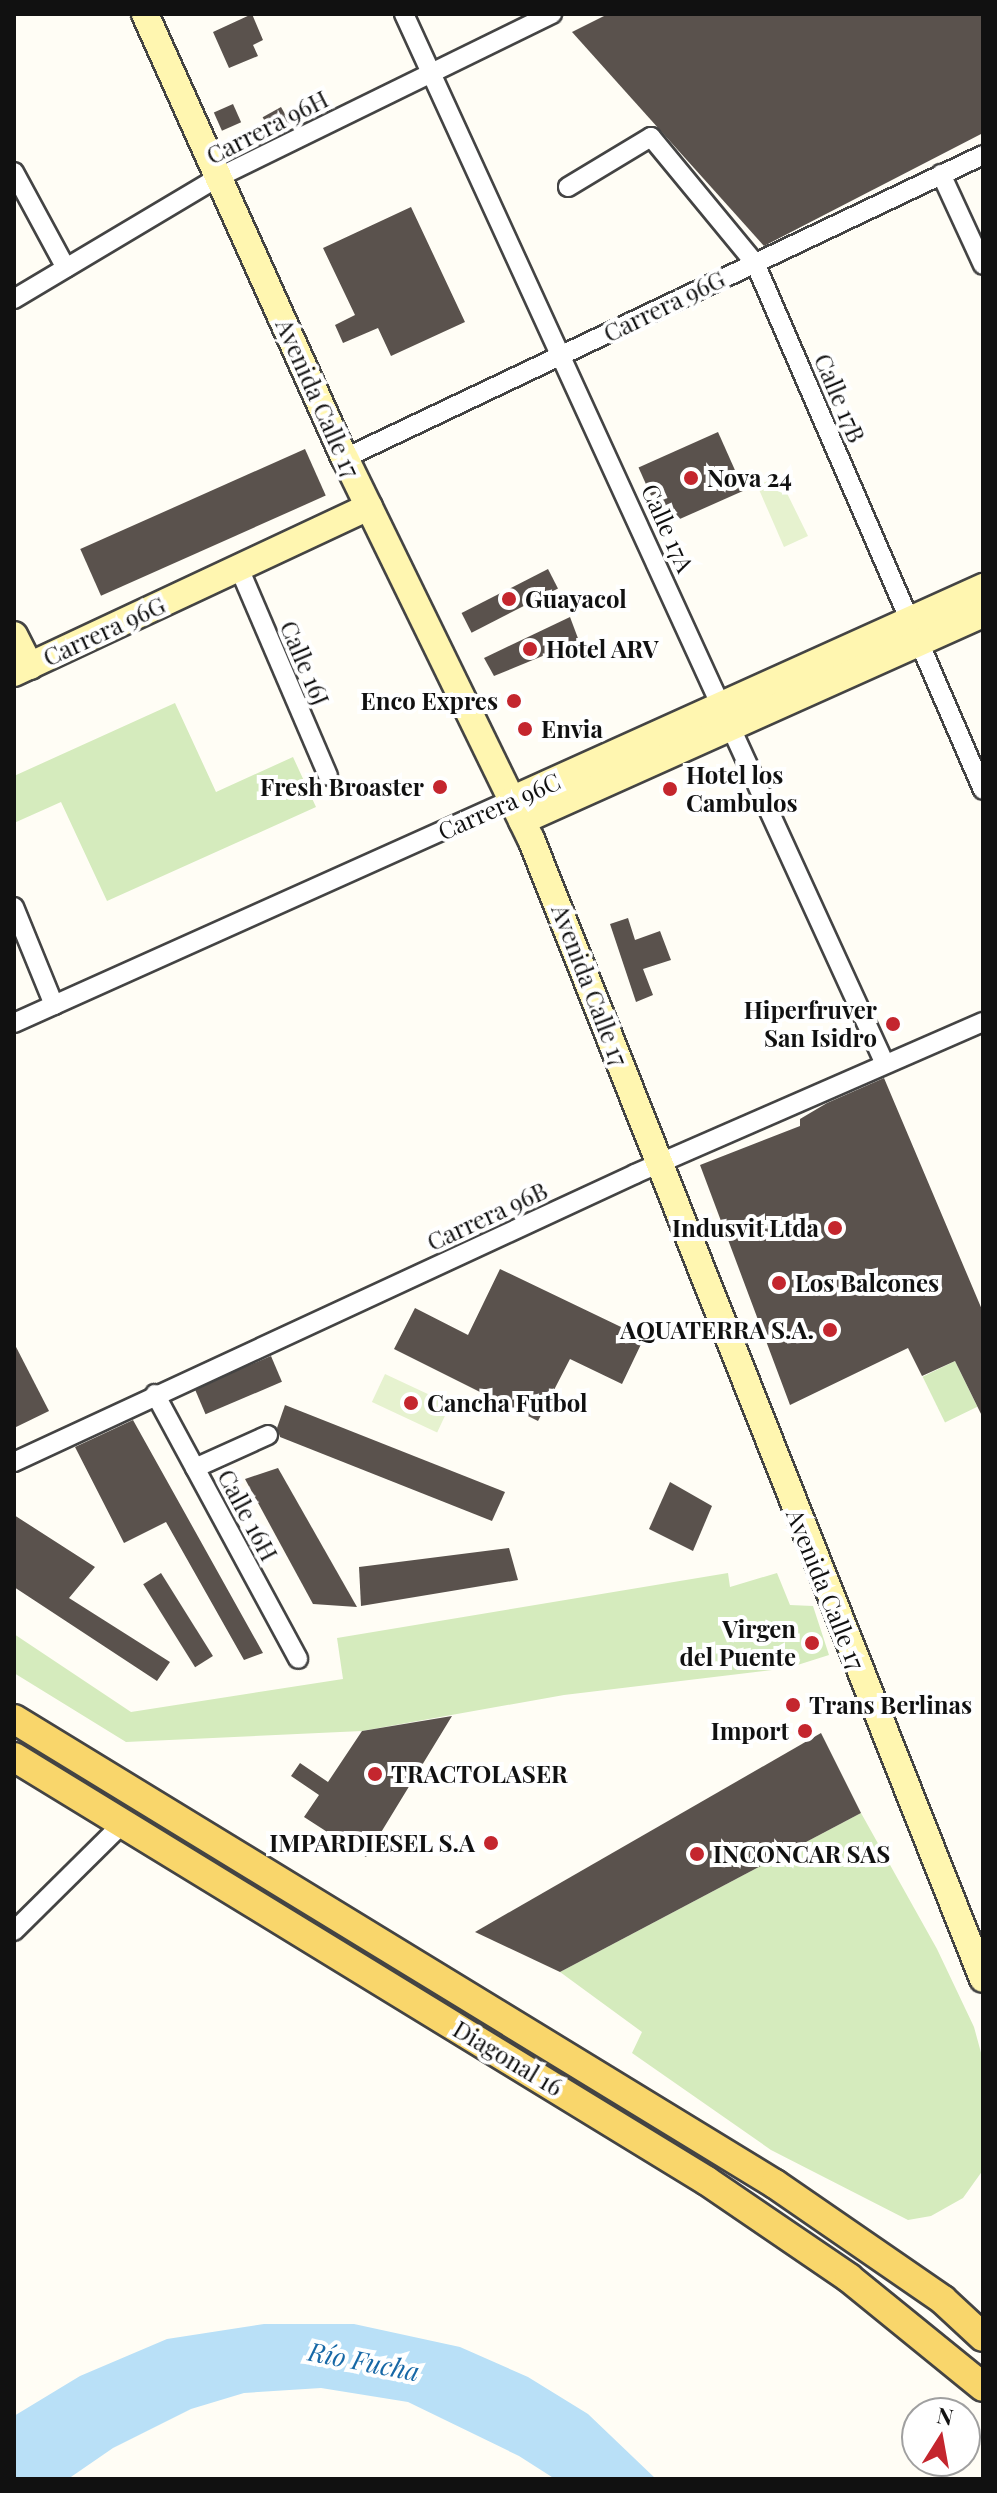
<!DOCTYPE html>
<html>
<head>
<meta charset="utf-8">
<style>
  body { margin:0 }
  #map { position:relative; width:997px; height:2493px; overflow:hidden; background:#fffdf5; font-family:"Playfair Display",serif }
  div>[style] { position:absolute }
  .green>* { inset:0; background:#d5ebbd; transform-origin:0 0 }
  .pitch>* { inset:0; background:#e6f2cf; transform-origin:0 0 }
  .water>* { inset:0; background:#b9e0f7 }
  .building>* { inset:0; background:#5a524d; transform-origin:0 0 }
  .roads { filter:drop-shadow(2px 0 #444) drop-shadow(-2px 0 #444) drop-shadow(0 2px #444) drop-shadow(0 -2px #444) }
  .street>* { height:18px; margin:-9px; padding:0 9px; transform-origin:9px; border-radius:9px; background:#fff }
  .secondary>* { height:26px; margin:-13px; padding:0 13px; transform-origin:13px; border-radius:13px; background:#fff6b0 }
  .primary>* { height:28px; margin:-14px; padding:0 14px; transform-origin:14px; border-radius:14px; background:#f9d66b }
  .dots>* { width:22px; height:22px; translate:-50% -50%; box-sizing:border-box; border:4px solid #fff; border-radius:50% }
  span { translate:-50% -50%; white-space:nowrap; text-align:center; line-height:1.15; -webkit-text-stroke:8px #fff; paint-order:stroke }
  .street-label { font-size:24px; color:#111 }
  .poi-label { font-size:24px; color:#111; font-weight:700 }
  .left { translate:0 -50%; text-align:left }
  .right { translate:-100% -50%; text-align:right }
  .water-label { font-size:26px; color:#1768a6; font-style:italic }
  .frame { position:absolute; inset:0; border:16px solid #111; pointer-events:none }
  .north { position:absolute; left:901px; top:2397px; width:80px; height:80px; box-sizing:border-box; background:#fff; border:2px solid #a0a0a0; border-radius:50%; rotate:11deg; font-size:22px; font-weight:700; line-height:32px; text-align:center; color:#111 }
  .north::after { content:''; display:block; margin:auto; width:28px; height:36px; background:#c4262e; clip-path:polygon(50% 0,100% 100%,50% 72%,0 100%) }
</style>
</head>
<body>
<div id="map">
  <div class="green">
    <div style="clip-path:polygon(175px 703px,216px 792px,293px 757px,316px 807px,107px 901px,61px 802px,14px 823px,14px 776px)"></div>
    <div style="left:955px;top:1361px;width:51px;height:36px;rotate:64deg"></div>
    <div style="clip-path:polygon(728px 1573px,730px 1587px,777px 1573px,790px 1605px,813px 1606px,829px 1655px,788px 1668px,564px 1695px,362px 1731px,126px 1742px,14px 1673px,14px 1634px,131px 1712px,343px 1679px,337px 1638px)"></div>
    <div style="clip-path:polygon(861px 1813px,937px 1949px,974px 2027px,983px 2060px,983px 2170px,963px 2198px,931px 2216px,908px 2220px,771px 2150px,632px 2053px,642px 2032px,560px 1972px)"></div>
  </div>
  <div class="pitch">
    <div style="clip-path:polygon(779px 477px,808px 536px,784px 547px,757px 485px)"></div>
    <div style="left:385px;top:1374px;width:72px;height:31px;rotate:25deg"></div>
  </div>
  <div class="water">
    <div style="clip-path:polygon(264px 2324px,354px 2324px,460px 2347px,528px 2377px,588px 2414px,656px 2479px,555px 2479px,519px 2456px,408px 2402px,321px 2388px,244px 2393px,191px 2409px,113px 2448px,68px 2479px,14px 2479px,14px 2416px,80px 2376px,167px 2339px)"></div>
  </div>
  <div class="building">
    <div style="clip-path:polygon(252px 14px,263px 40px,253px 45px,258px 56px,229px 68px,213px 32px)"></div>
    <div style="clip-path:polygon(608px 14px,983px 14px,983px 133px,764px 246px,572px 32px)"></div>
    <div style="left:233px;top:104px;width:20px;height:21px;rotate:66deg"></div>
    <div style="left:281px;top:107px;width:21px;height:21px;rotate:61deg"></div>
    <div style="clip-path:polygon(411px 207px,465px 322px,391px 356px,378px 328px,343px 343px,335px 325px,355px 315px,323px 248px)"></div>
    <div style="left:718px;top:432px;width:64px;height:87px;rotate:66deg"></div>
    <div style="left:305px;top:449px;width:51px;height:246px;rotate:66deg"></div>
    <div style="left:548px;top:569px;width:22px;height:97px;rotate:63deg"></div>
    <div style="clip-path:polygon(570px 617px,579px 641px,494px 676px,484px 658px)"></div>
    <div style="clip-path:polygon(628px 918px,635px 940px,660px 931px,671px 960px,643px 969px,653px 995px,636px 1002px,610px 924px)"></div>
    <div style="clip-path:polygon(884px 1078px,983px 1312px,983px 1418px,955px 1361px,922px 1376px,908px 1348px,790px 1405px,700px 1165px,800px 1126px,800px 1119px,827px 1103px)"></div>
    <div style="clip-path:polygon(500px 1269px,644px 1338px,622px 1384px,570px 1359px,538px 1421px,394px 1349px,415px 1308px,468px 1335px)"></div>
    <div style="clip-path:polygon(14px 1343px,49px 1411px,14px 1428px)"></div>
    <div style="left:271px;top:1356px;width:28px;height:83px;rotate:67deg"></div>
    <div style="clip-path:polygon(285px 1405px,505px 1492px,492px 1521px,280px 1437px,277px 1428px)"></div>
    <div style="clip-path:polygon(133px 1420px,263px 1653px,244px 1660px,166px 1522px,124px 1543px,75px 1447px)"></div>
    <div style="clip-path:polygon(278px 1468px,357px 1607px,313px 1604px,245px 1479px)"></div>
    <div style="clip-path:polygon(670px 1482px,712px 1506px,693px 1551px,649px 1529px)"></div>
    <div style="clip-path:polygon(14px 1515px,95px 1567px,69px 1598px,170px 1662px,157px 1681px,14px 1587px)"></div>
    <div style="clip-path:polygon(509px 1548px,518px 1580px,361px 1606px,359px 1567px)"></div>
    <div style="left:161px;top:1573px;width:98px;height:21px;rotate:58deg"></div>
    <div style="clip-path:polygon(452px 1716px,366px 1857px,304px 1817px,319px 1795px,291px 1776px,300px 1763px,328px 1782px,362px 1731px)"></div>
    <div style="clip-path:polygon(821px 1733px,861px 1813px,560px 1972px,475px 1932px)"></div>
  </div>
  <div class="roads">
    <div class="street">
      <div style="left:404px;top:14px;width:1155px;rotate:65.39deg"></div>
      <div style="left:14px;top:172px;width:109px;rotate:61.6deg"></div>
      <div style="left:941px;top:174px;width:100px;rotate:65.2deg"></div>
      <div style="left:568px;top:187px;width:97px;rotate:-31.1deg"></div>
      <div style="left:651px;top:137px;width:163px;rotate:50.5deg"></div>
      <div style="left:755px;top:263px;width:574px;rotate:66.6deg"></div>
      <div style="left:14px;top:299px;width:239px;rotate:-30.8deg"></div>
      <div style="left:219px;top:177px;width:371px;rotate:-26.1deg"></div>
      <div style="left:345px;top:458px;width:706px;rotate:-25.4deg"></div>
      <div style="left:239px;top:568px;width:226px;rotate:66.8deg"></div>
      <div style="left:14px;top:907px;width:106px;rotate:67.8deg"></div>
      <div style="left:14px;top:1023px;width:547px;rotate:-24.18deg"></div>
      <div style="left:155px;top:1394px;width:301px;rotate:61.6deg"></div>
      <div style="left:14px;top:1462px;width:685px;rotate:-24.88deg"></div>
      <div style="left:635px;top:1174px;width:380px;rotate:-23.6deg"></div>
      <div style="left:195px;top:1468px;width:80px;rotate:-24.3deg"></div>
      <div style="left:14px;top:1931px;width:153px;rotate:-44.7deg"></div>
    </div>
    <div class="secondary">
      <div style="left:145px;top:14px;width:487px;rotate:65.8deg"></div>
      <div style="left:345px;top:458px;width:424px;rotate:64deg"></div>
      <div style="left:531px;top:839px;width:1226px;rotate:68.37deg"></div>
      <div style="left:14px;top:635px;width:35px;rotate:63deg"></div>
      <div style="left:14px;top:673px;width:392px;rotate:-25.1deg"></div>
      <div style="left:513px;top:799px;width:516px;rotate:-24.28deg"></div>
      <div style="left:522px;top:821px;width:505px;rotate:-24.18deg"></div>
    </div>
    <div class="primary">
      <div style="left:14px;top:1719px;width:892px;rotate:31.43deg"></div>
      <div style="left:775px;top:2184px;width:204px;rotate:34.6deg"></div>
      <div style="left:943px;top:2300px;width:54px;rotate:42.8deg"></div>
      <div style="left:14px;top:1757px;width:812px;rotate:31.46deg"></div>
      <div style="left:707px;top:2181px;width:172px;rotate:34.3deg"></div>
      <div style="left:849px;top:2278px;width:173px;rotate:39.1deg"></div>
    </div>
  </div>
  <div class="dots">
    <div style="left:691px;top:478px;background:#c4262e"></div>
    <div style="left:509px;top:599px;background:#c4262e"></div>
    <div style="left:530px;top:649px;background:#c4262e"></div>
    <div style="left:514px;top:701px;background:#c4262e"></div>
    <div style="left:525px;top:729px;background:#c4262e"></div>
    <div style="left:440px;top:787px;background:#c4262e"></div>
    <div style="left:670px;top:789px;background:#c4262e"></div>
    <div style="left:893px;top:1024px;background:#c4262e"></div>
    <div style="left:835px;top:1228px;background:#c4262e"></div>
    <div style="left:779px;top:1283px;background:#c4262e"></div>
    <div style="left:830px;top:1330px;background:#c4262e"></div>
    <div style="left:411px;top:1403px;background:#c4262e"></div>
    <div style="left:812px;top:1643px;background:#c4262e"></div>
    <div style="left:793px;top:1705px;background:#c4262e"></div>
    <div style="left:805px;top:1731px;background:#c4262e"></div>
    <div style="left:375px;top:1774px;background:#c4262e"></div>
    <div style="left:491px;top:1843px;background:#c4262e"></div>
    <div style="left:697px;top:1854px;background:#c4262e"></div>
  </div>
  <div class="street-label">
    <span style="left:267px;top:127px;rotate:-27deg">Carrera 96H</span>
    <span style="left:664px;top:306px;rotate:-26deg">Carrera 96G</span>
    <span style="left:318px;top:398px;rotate:66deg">Avenida Calle 17</span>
    <span style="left:840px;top:398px;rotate:67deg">Calle 17B</span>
    <span style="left:668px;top:528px;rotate:66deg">Calle 17A</span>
    <span style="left:104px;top:631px;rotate:-25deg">Carrera 96G</span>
    <span style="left:305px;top:663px;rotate:67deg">Calle 16J</span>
    <span style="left:499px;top:806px;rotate:-24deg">Carrera 96C</span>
    <span style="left:590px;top:985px;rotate:69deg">Avenida Calle 17</span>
    <span style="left:487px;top:1216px;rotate:-25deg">Carrera 96B</span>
    <span style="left:248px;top:1515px;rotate:62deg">Calle 16H</span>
    <span style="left:826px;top:1589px;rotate:68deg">Avenida Calle 17</span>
    <span style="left:508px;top:2058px;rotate:31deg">Diagonal 16</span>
  </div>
  <div class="poi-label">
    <span class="left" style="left:707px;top:478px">Nova 24</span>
    <span class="left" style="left:525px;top:599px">Guayacol</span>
    <span class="left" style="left:546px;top:649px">Hotel ARV</span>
    <span class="right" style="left:498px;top:701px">Enco Expres</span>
    <span class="left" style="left:541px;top:729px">Envia</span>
    <span class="left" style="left:686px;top:789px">Hotel los<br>Cambulos</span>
    <span class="right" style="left:424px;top:787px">Fresh Broaster</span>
    <span class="right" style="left:877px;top:1024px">Hiperfruver<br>San Isidro</span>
    <span class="right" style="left:819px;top:1228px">Indusvit Ltda</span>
    <span class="left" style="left:795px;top:1283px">Los Balcones</span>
    <span class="right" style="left:814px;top:1330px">AQUATERRA S.A.</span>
    <span class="left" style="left:427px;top:1403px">Cancha Futbol</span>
    <span class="right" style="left:796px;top:1643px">Virgen<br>del Puente</span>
    <span class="left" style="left:809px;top:1705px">Trans Berlinas</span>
    <span class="right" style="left:789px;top:1731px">Import</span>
    <span class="left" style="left:391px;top:1774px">TRACTOLASER</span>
    <span class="right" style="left:475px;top:1843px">IMPARDIESEL S.A</span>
    <span class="left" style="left:713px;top:1854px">INCONCAR SAS</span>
  </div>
  <div class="water-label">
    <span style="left:364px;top:2361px;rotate:11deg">Río Fucha</span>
  </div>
  <div class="frame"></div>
  <div class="north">N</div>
</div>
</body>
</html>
